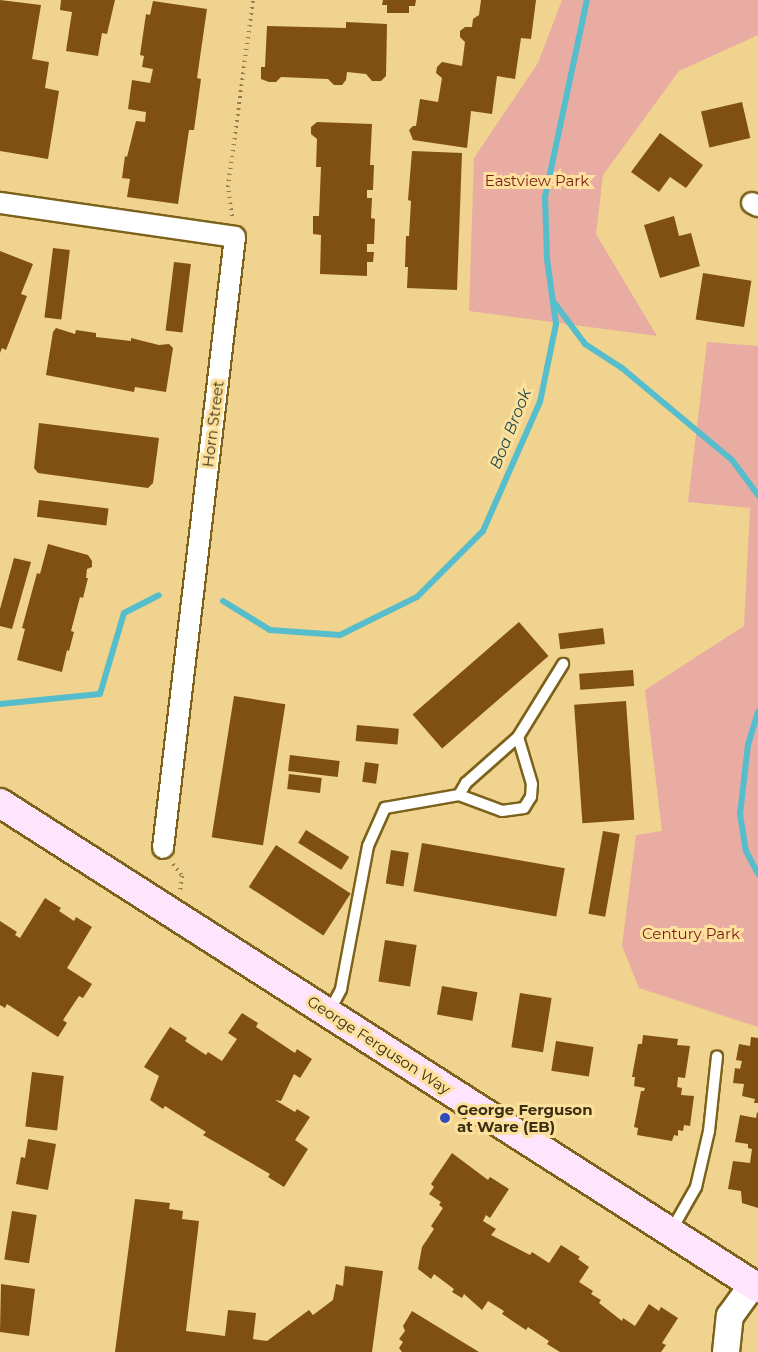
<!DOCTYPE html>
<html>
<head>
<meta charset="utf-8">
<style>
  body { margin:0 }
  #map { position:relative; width:758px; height:1352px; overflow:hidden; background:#efd38e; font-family:Montserrat,sans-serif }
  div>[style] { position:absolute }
  .green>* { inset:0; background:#e9aca3 }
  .stream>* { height:6px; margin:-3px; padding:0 3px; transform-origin:3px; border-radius:3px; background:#55bdcb }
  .building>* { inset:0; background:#7f500f; transform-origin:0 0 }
  .path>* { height:4px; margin-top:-2px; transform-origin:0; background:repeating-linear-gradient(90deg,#907d4d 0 1.5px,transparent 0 6px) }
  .roads { filter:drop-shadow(2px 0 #7c621b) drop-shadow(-2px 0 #7c621b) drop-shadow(0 2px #7c621b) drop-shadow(0 -2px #7c621b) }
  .service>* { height:10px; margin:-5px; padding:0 5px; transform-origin:5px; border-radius:5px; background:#fff }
  .minor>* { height:20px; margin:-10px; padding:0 10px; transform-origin:10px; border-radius:10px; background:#fff }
  .tertiary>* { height:26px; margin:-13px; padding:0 13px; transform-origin:13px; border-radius:13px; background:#fff }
  .secondary>* { height:28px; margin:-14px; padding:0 14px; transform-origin:14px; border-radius:14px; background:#fee4fd }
  .dots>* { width:16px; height:16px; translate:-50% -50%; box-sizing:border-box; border:3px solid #fde09b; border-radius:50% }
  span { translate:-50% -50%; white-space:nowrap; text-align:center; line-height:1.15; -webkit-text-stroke:6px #fde09b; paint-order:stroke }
  .park-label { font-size:15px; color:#771b16 }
  .street-label { font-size:15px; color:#3a2f13 }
  .poi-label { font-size:15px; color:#3a2f13; font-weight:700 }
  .left { translate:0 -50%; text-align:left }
  .water-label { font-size:16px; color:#1b4a50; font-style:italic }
</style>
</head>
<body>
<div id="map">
  <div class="green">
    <div style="clip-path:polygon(562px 0,758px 0,758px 35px,679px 71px,603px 175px,596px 234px,657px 336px,469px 311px,474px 158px,538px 63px)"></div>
    <div style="clip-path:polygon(707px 342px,758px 346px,758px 1027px,639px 988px,622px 946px,636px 835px,662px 831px,645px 690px,744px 626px,750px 508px,688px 502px)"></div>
  </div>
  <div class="stream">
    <div style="left:553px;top:301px;width:54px;rotate:53.3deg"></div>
    <div style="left:585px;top:344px;width:44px;rotate:33deg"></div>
    <div style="left:622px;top:368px;width:143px;rotate:39.9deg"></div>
    <div style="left:732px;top:460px;width:44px;rotate:53.4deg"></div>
    <div style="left:223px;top:601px;width:55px;rotate:31.7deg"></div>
    <div style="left:270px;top:630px;width:70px;rotate:4.1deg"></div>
    <div style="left:340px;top:635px;width:86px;rotate:-26.3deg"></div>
    <div style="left:417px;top:597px;width:93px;rotate:-45deg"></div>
    <div style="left:483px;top:531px;width:141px;rotate:-66.2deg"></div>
    <div style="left:540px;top:402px;width:80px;rotate:-78.4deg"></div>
    <div style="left:556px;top:324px;width:66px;rotate:-97.9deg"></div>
    <div style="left:547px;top:259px;width:62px;rotate:-91.8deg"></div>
    <div style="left:545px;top:197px;width:201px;rotate:-78deg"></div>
    <div style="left:0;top:704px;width:100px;rotate:-5.7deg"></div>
    <div style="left:100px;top:694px;width:84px;rotate:-73.5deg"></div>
    <div style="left:124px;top:613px;width:39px;rotate:-27deg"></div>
    <div style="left:758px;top:712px;width:34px;rotate:107deg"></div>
    <div style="left:748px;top:745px;width:69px;rotate:96.6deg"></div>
    <div style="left:740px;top:814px;width:37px;rotate:81deg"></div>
    <div style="left:746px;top:851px;width:26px;rotate:62deg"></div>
  </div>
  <div class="building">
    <div style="clip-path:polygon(0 0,41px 5px,32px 59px,49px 62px,45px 88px,59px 91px,48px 159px,0 151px)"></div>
    <div style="clip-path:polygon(61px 0,115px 0,107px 34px,102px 33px,98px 56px,66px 51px,72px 12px,60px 10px)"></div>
    <div style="clip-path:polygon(383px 0,416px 0,415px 6px,409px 6px,409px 13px,387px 13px,387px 5px,382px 5px)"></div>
    <div style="clip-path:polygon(481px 0,536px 0,531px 39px,521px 38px,515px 79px,497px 76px,492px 114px,471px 111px,467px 148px,413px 140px,409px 130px,413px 126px,416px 126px,420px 99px,438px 102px,442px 78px,436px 73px,437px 67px,442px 62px,462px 66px,465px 42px,460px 37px,460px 31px,465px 27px,472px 27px,473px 19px,479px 15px)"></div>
    <div style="clip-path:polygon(153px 1px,207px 9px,197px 78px,201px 79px,194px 130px,189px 130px,178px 204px,127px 197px,130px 179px,122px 178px,125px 156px,127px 157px,136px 121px,145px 122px,146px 112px,128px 109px,132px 80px,150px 83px,153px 69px,142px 67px,144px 56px,140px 55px,146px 14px,150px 15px)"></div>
    <div style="clip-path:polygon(346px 22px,387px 24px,386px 76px,381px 81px,372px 81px,366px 74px,347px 72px,346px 80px,342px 85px,334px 85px,328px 79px,281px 77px,276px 82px,269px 82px,261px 79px,261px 67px,265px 67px,267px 26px,346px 28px)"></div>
    <div style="left:742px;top:102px;width:37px;height:42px;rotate:77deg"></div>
    <div style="clip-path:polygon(317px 122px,372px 124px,370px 165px,374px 165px,373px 190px,367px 190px,367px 198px,372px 198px,371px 218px,375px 219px,374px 244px,367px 244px,367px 252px,374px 252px,373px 262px,367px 262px,367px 276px,320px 274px,321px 235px,313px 234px,313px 216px,319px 216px,321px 167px,316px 167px,317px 139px,311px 134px,311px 127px)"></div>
    <div style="clip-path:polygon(660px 133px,703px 165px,686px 188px,670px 177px,659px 192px,631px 172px)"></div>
    <div style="clip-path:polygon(412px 151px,462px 153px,457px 290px,407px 288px,408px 267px,405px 267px,406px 236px,409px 236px,411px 201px,408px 200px)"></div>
    <div style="clip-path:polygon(674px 216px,679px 236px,691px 233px,700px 266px,660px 278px,644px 225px)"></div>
    <div style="left:53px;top:248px;width:17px;height:70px;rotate:7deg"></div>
    <div style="clip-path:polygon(0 251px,33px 264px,21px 294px,27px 296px,6px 350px,2px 348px,0 353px)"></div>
    <div style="left:174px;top:262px;width:17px;height:69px;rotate:7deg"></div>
    <div style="left:703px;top:273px;width:49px;height:47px;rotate:9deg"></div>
    <div style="clip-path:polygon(56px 328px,75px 334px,76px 330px,96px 333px,96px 337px,131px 341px,131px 338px,159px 345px,169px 344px,173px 348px,166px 392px,135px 387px,134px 392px,46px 375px,53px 332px)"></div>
    <div style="clip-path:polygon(39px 423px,159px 438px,153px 483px,148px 488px,38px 473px,34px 468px)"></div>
    <div style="left:39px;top:500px;width:70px;height:17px;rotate:7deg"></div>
    <div style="clip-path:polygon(48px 544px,88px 555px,92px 561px,92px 567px,87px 569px,86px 578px,88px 578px,83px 598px,80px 597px,71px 631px,74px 632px,69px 651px,67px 650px,62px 672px,17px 660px,25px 629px,22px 628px,37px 573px,40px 574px)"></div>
    <div style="clip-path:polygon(14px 558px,31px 562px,12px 629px,0 626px,0 609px)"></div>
    <div style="left:519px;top:622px;width:45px;height:141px;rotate:49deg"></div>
    <div style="left:603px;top:628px;width:16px;height:45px;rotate:83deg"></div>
    <div style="left:633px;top:670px;width:16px;height:54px;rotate:86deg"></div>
    <div style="left:234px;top:696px;width:52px;height:143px;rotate:9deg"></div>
    <div style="left:626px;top:701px;width:119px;height:52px;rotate:86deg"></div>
    <div style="left:357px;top:725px;width:42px;height:16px;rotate:5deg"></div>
    <div style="left:290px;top:755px;width:50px;height:16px;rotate:7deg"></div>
    <div style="left:365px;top:762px;width:14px;height:20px;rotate:8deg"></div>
    <div style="left:289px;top:774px;width:33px;height:15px;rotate:7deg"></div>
    <div style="left:306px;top:830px;width:51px;height:15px;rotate:32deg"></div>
    <div style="left:603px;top:831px;width:17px;height:84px;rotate:10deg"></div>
    <div style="left:422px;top:843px;width:145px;height:49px;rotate:10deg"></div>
    <div style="left:276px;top:845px;width:89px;height:50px;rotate:33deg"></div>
    <div style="left:391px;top:850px;width:18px;height:34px;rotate:9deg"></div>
    <div style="clip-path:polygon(45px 898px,61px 908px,59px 911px,74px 921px,76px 917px,92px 927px,67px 968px,92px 984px,83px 998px,79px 996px,63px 1020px,67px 1023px,58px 1037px,7px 1004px,5px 1008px,0 1005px,0 921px,17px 932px,15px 935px,20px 938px)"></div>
    <div style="left:385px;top:940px;width:32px;height:42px;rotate:9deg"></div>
    <div style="left:442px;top:986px;width:36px;height:29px;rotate:10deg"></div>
    <div style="left:520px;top:993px;width:32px;height:55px;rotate:9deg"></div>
    <div style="clip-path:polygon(242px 1013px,258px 1023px,256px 1027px,295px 1053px,297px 1049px,312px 1059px,300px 1078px,294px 1074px,281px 1101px,275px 1100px,295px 1112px,297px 1109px,310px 1117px,295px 1140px,308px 1149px,284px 1187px,268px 1177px,270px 1174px,203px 1135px,206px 1132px,165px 1106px,163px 1109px,150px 1100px,159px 1076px,144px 1067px,170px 1027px,187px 1038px,185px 1041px,206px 1055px,208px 1052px,222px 1061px,237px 1039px,228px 1033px)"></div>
    <div style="clip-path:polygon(643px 1035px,678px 1039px,677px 1045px,690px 1046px,685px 1078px,678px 1077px,677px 1087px,682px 1088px,681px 1095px,694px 1096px,690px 1126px,684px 1125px,683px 1131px,678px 1130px,678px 1136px,674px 1135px,672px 1141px,637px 1135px,638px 1128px,634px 1127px,641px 1091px,644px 1091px,645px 1088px,634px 1086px,635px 1077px,632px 1077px,638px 1044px,642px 1044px)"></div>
    <div style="clip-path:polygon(751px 1037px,758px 1038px,758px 1103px,754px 1103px,755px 1099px,742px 1096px,744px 1084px,733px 1083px,735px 1068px,740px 1069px,742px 1061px,736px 1060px,739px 1044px,750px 1046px)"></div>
    <div style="left:556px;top:1041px;width:38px;height:30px;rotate:9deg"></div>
    <div style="left:32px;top:1072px;width:32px;height:55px;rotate:7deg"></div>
    <div style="clip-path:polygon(757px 1112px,758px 1113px,758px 1208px,742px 1203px,741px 1191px,728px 1189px,733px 1161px,750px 1163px,752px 1149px,748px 1148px,748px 1144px,735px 1142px,740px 1115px,756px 1118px)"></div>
    <div style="clip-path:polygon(28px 1139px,56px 1144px,48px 1190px,16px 1184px,21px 1157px,25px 1158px)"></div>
    <div style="clip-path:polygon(452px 1153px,488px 1180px,490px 1177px,509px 1189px,490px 1218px,486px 1215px,483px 1221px,496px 1229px,491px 1235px,530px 1255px,532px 1252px,549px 1263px,561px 1245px,580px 1257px,578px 1259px,589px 1267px,579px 1282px,593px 1291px,591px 1294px,601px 1300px,599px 1303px,622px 1321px,623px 1318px,635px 1326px,649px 1304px,659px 1311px,661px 1307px,678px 1318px,662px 1343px,666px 1345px,661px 1352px,560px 1352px,547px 1344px,549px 1341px,528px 1327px,526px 1330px,502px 1314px,504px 1311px,488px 1301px,482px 1310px,464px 1294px,462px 1298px,452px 1292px,454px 1289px,434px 1274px,431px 1279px,418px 1269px,422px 1247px,434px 1229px,431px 1226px,443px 1208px,439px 1205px,441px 1202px,429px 1194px,434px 1187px,431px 1184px)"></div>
    <div style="clip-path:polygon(135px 1199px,170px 1203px,169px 1209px,183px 1211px,182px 1219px,199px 1221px,186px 1331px,225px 1336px,228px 1310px,256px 1313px,253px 1339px,267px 1341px,309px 1310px,313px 1315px,333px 1300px,336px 1284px,343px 1286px,345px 1266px,383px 1271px,372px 1352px,115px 1352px)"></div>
    <div style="left:12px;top:1211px;width:25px;height:49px;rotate:9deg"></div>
    <div style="clip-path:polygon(1px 1284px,35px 1289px,29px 1336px,0 1332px)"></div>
    <div style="clip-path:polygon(412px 1311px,479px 1352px,402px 1352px,399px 1348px,403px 1342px,399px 1339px,405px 1331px,403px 1326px)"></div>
  </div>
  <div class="path">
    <div style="left:232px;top:216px;width:29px;rotate:-98deg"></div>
    <div style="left:228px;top:187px;width:189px;rotate:-82.4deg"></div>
    <div style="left:173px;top:864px;width:15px;rotate:53deg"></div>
    <div style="left:182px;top:876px;width:14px;rotate:98deg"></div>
  </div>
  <div class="roads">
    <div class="service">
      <div style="left:459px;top:795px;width:14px;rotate:-60deg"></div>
      <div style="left:466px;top:783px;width:69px;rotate:-41.5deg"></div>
      <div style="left:518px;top:737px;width:86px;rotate:-58.3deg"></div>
      <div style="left:329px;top:1012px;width:26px;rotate:-62deg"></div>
      <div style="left:341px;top:989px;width:146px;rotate:-79.3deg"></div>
      <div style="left:368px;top:846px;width:42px;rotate:-65.9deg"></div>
      <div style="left:385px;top:808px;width:75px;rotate:-10deg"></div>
      <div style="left:459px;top:795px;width:46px;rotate:20.4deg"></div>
      <div style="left:502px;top:811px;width:22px;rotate:-8deg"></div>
      <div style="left:524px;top:808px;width:13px;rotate:-58deg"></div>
      <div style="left:531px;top:797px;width:13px;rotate:-86deg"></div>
      <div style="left:532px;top:784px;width:49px;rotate:-106.6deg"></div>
      <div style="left:671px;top:1231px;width:51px;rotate:-60.4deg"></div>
      <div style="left:696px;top:1187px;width:57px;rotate:-76.9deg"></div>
      <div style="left:709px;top:1131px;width:75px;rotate:-83.9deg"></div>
    </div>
    <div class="minor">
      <div style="left:0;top:203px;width:237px;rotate:8.2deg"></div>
      <div style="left:235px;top:237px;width:615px;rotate:96.72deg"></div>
      <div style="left:752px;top:203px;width:7px;rotate:27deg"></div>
    </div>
    <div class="tertiary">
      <div style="left:726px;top:1352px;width:36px;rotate:-84deg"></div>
      <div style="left:730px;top:1316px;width:39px;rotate:-54deg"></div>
    </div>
    <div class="secondary">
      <div style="left:0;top:803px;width:900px;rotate:32.61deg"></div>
    </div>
  </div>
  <div class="dots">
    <div style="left:445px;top:1118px;background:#314cbd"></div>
  </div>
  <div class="park-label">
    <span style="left:537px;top:181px">Eastview Park</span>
    <span style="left:691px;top:934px">Century Park</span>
  </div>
  <div class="street-label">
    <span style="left:213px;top:424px;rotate:-83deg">Horn Street</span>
    <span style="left:379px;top:1045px;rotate:33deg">George Ferguson Way</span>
  </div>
  <div class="poi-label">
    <span class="left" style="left:457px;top:1118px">George Ferguson<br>at Ware (EB)</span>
  </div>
  <div class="water-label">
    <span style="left:511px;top:429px;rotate:-68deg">Boa Brook</span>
  </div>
</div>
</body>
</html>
